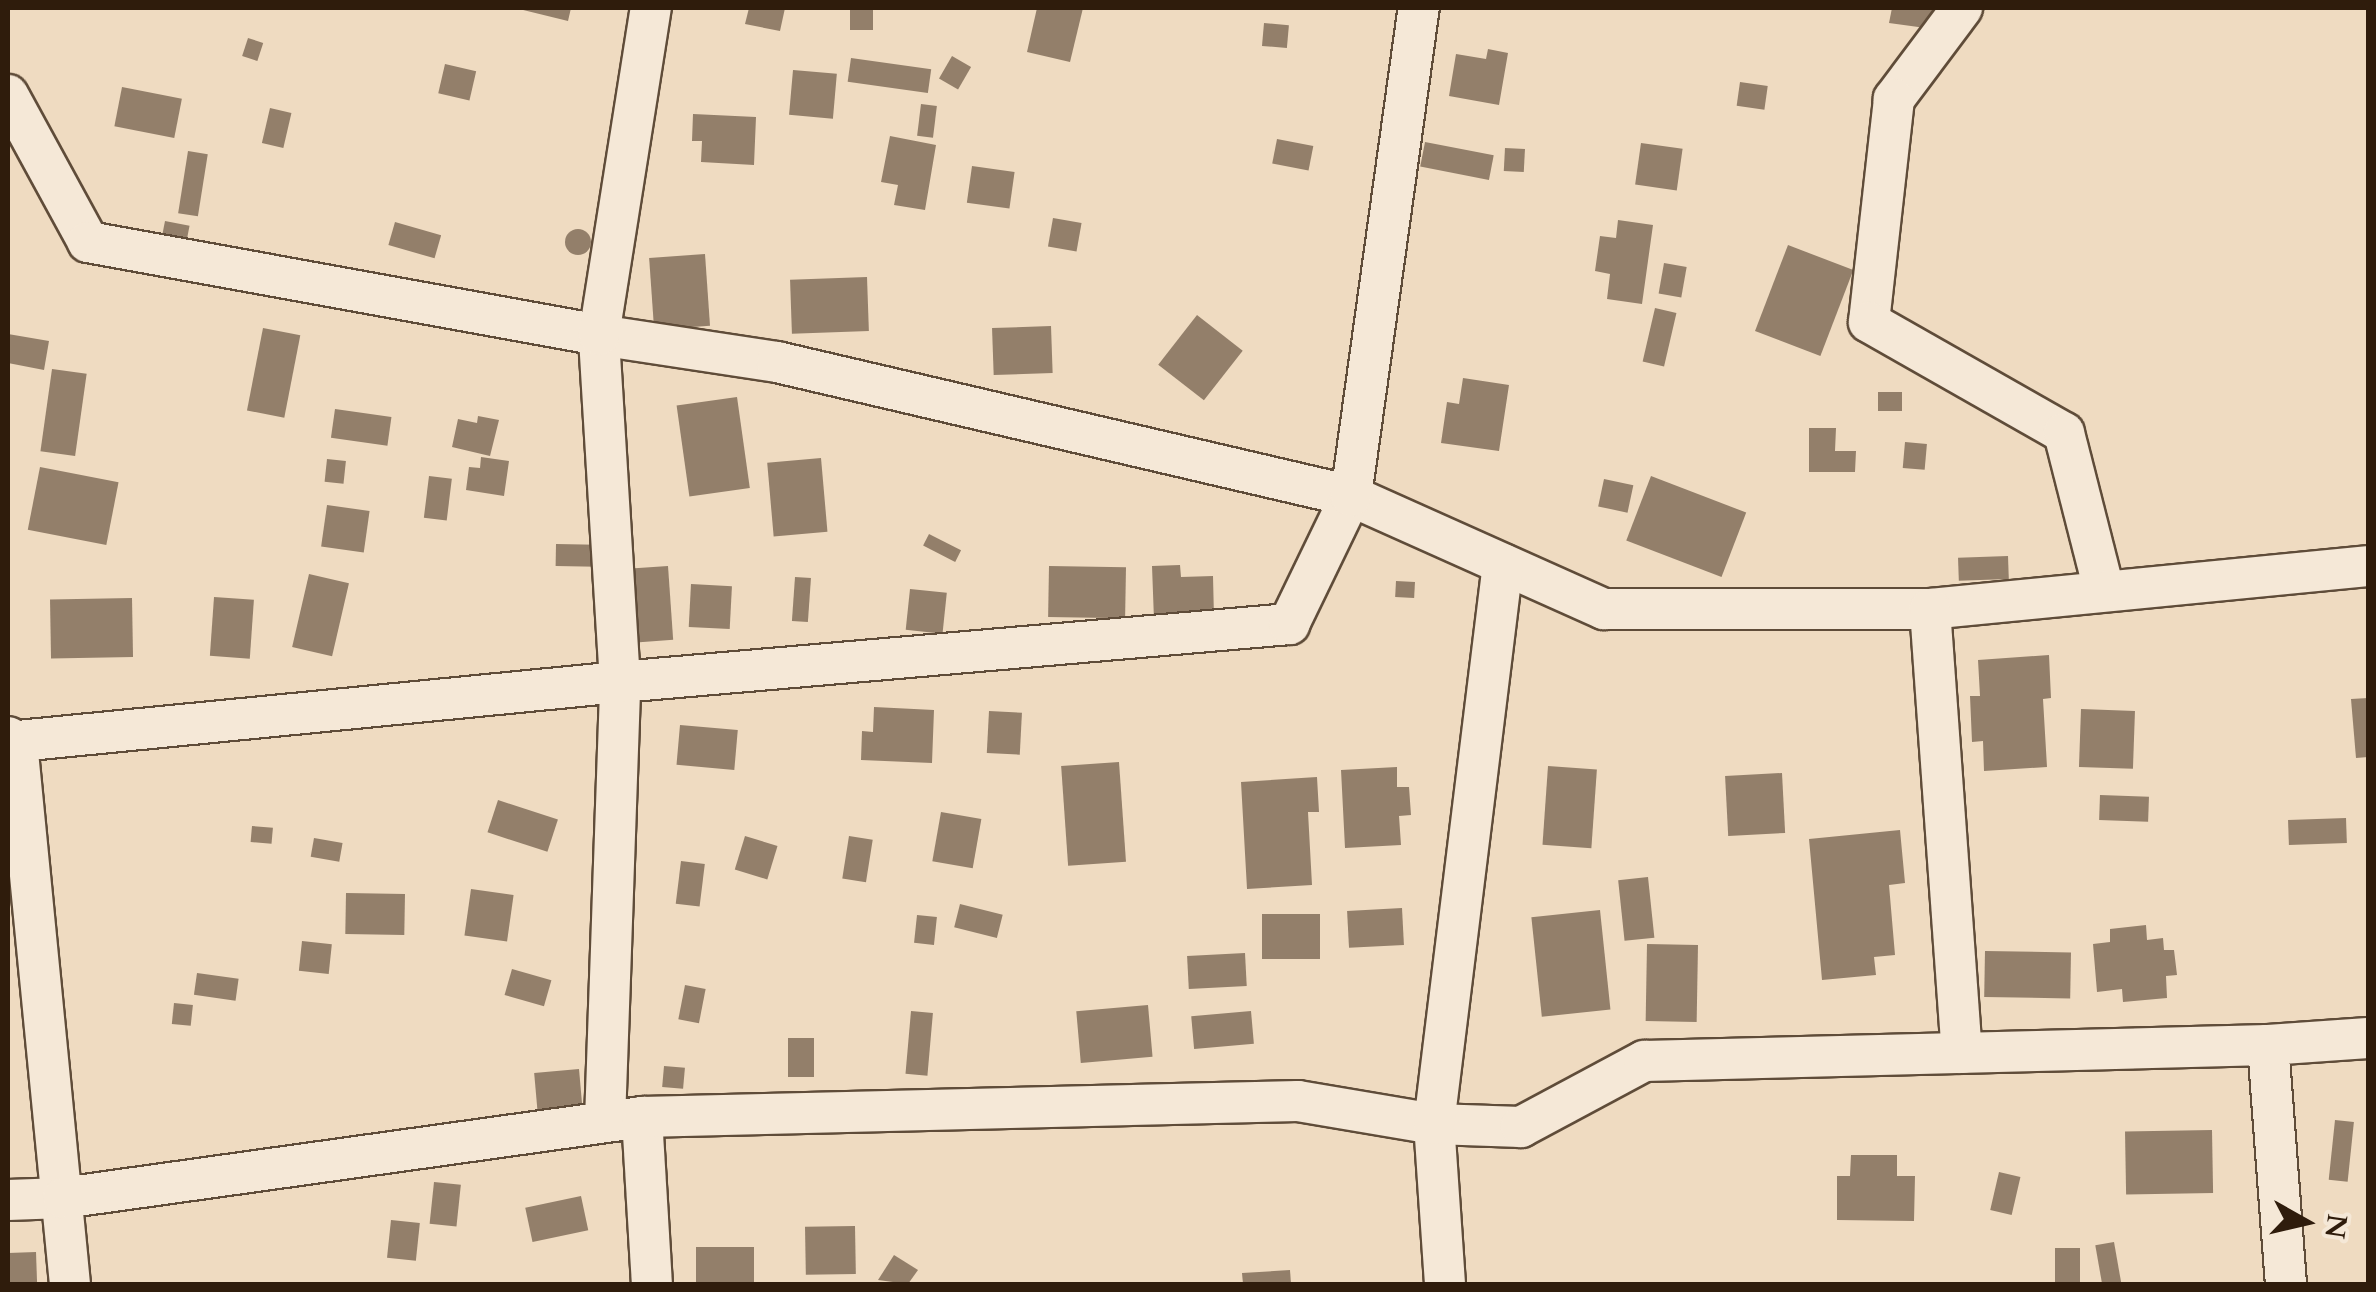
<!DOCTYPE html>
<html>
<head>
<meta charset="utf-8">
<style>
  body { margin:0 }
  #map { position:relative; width:2376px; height:1292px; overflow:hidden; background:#efdbc1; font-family:Cardo,serif }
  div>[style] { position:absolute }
  .building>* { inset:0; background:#937f6a; transform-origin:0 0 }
  .round { border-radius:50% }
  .roads { filter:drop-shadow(2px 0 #5f4c39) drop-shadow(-2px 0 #5f4c39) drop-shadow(0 2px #5f4c39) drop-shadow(0 -2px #5f4c39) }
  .minor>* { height:40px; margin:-20px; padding:0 20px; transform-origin:20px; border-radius:20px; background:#f5e8d7 }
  span { translate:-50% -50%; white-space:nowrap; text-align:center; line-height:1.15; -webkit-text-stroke:9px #f5e8d7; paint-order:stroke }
  .frame { position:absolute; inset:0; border:10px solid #2f1c0c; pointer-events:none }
  .north { position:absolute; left:2256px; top:1172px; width:100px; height:100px; -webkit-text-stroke:8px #f5e8d7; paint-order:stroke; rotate:98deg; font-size:28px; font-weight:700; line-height:40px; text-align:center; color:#2f1c0c }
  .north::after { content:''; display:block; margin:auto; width:35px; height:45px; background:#2f1c0c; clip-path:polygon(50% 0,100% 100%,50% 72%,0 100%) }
</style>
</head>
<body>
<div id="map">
  <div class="building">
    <div style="clip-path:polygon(515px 8px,571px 8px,568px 21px)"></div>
    <div style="clip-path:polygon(749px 8px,785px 8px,780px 31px,745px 24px)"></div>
    <div style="left:850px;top:8px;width:23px;height:22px"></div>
    <div style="clip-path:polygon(1037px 8px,1083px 8px,1070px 62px,1027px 52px)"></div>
    <div style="clip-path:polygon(1892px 8px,1936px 8px,1933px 29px,1889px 23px)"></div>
    <div style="left:1264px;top:23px;width:25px;height:23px;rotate:5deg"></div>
    <div style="left:248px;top:38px;width:16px;height:19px;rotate:18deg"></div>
    <div style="clip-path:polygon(1488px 49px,1508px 53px,1499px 105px,1449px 96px,1456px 54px,1486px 59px)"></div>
    <div style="left:952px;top:56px;width:22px;height:26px;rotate:30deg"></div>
    <div style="left:851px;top:58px;width:81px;height:24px;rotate:8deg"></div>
    <div style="left:445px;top:64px;width:32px;height:30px;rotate:13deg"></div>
    <div style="left:793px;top:70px;width:44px;height:45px;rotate:5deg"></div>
    <div style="left:1740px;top:82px;width:28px;height:24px;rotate:8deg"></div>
    <div style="left:122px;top:87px;width:61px;height:40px;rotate:11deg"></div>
    <div style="left:921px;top:104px;width:16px;height:32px;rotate:7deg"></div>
    <div style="left:270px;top:108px;width:22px;height:36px;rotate:13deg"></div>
    <div style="clip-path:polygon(693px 114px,756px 117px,754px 165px,701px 162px,702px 141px,692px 141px)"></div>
    <div style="clip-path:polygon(890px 136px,936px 145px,925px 210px,894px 205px,898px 185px,881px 182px)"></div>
    <div style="left:1277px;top:139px;width:37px;height:25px;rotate:11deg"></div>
    <div style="left:1425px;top:142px;width:70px;height:25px;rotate:11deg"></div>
    <div style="left:1641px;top:143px;width:42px;height:42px;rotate:8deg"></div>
    <div style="left:1505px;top:148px;width:20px;height:23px;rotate:3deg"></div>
    <div style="left:188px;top:151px;width:20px;height:63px;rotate:9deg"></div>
    <div style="left:972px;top:166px;width:43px;height:37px;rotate:8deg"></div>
    <div style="left:1053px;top:218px;width:29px;height:29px;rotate:10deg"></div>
    <div style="clip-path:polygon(1618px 220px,1653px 225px,1642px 304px,1607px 299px,1610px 274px,1595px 271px,1600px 236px,1616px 238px)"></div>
    <div style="left:165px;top:221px;width:25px;height:21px;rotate:11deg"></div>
    <div style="left:395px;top:222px;width:48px;height:24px;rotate:16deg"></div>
    <div class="round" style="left:565px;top:229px;width:26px;height:26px"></div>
    <div style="left:1788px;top:245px;width:70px;height:92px;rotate:21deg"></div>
    <div style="left:705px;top:254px;width:72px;height:56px;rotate:86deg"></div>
    <div style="left:1664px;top:263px;width:23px;height:31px;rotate:10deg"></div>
    <div style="left:867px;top:277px;width:54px;height:77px;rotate:88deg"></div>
    <div style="left:1655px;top:308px;width:22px;height:55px;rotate:13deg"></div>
    <div style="left:1197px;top:315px;width:58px;height:63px;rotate:38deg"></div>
    <div style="left:1051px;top:326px;width:47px;height:59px;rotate:88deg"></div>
    <div style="left:263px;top:328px;width:38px;height:84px;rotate:11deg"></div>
    <div style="clip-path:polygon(8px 334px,49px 341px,44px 370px,8px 363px)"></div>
    <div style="left:52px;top:369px;width:35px;height:83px;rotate:8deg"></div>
    <div style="clip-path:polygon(1463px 378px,1509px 385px,1499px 451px,1441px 443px,1447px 402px,1459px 404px)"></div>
    <div style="left:1902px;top:392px;width:19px;height:24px;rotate:90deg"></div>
    <div style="left:737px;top:397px;width:92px;height:61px;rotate:82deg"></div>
    <div style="left:335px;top:409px;width:57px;height:29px;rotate:8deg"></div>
    <div style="clip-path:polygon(478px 416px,499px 420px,490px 456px,452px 447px,458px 419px,477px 423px)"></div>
    <div style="clip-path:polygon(1809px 428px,1836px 428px,1835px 451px,1856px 451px,1855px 472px,1809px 472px)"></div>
    <div style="left:1905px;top:442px;width:22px;height:26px;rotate:5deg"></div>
    <div style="clip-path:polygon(481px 457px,509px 461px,504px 496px,466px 490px,469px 467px,480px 468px)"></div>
    <div style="left:821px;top:458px;width:74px;height:54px;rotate:85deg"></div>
    <div style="left:327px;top:459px;width:19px;height:23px;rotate:6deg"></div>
    <div style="left:40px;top:467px;width:80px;height:64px;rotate:11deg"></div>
    <div style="left:429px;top:476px;width:23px;height:42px;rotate:7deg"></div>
    <div style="left:1651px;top:476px;width:102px;height:69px;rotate:21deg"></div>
    <div style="left:1604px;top:479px;width:30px;height:28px;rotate:12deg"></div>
    <div style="left:327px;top:505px;width:43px;height:42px;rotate:8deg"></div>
    <div style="left:929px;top:534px;width:36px;height:13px;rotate:27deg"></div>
    <div style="left:556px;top:544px;width:41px;height:22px;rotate:1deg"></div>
    <div style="left:2008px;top:556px;width:23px;height:50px;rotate:88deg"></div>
    <div style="clip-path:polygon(1180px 565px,1181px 577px,1213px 576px,1214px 618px,1154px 620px,1152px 566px)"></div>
    <div style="left:668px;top:566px;width:74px;height:37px;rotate:86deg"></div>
    <div style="left:1049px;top:566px;width:77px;height:51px;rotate:1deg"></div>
    <div style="left:309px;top:574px;width:41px;height:75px;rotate:13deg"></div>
    <div style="left:795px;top:577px;width:16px;height:44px;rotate:4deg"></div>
    <div style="left:1396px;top:581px;width:19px;height:16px;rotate:3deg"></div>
    <div style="left:691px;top:584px;width:41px;height:43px;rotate:3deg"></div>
    <div style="left:910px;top:589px;width:37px;height:41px;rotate:6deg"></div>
    <div style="left:214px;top:597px;width:40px;height:59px;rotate:4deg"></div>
    <div style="left:132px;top:598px;width:59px;height:82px;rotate:89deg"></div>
    <div style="clip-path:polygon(2049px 655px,2051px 698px,2043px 699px,2047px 767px,1984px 771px,1983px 741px,1972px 742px,1970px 696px,1980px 696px,1978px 660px)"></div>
    <div style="clip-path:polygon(2368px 698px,2368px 757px,2356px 758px,2351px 699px)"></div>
    <div style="clip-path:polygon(874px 707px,934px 710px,932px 763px,861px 760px,862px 731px,873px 732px)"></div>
    <div style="left:2081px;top:709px;width:54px;height:58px;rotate:2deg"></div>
    <div style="left:989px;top:711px;width:33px;height:42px;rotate:3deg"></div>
    <div style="left:680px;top:725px;width:58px;height:40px;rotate:5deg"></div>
    <div style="left:1119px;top:762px;width:100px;height:58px;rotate:86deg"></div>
    <div style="left:1548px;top:766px;width:49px;height:79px;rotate:4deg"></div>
    <div style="clip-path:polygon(1397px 767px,1397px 787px,1409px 787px,1411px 815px,1399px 816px,1401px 845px,1345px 848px,1341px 770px)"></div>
    <div style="left:1782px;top:773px;width:60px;height:57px;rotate:87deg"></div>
    <div style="clip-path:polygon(1317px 777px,1319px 812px,1308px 812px,1312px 885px,1247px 889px,1241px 782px)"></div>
    <div style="left:2100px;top:795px;width:49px;height:25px;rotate:2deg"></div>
    <div style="left:498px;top:800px;width:63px;height:34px;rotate:18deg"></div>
    <div style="left:941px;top:812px;width:41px;height:50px;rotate:10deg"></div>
    <div style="left:2346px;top:818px;width:25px;height:58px;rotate:88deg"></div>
    <div style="left:252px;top:826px;width:21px;height:16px;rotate:5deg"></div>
    <div style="clip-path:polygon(1900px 830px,1905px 883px,1889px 885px,1895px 955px,1874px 957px,1876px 975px,1822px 980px,1809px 839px)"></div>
    <div style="left:745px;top:836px;width:34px;height:35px;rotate:17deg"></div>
    <div style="left:849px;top:836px;width:24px;height:43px;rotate:9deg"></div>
    <div style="left:314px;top:838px;width:29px;height:19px;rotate:10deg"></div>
    <div style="left:681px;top:861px;width:24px;height:43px;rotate:7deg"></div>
    <div style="left:1648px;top:877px;width:61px;height:30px;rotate:84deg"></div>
    <div style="left:471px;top:889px;width:43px;height:47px;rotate:8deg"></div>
    <div style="left:346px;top:893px;width:59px;height:41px;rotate:1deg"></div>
    <div style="left:960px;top:904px;width:44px;height:24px;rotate:14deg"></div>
    <div style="left:1402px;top:908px;width:37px;height:55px;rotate:87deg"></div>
    <div style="left:1600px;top:910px;width:100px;height:69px;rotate:84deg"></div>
    <div style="left:1262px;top:914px;width:58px;height:45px"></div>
    <div style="left:917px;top:915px;width:20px;height:28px;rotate:6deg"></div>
    <div style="clip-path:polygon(2146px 925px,2147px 940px,2163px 938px,2164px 950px,2174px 950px,2177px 975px,2166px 976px,2167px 998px,2123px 1002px,2122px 989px,2097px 992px,2093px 944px,2110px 942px,2110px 929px)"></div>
    <div style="left:302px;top:941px;width:30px;height:30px;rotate:6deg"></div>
    <div style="left:1647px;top:944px;width:51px;height:77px;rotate:1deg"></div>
    <div style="left:1985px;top:951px;width:86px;height:46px;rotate:1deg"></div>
    <div style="left:1245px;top:953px;width:33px;height:58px;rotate:87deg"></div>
    <div style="left:512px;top:969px;width:41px;height:27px;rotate:16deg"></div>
    <div style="left:197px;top:973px;width:42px;height:22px;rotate:8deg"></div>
    <div style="left:685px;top:985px;width:21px;height:35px;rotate:11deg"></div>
    <div style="left:174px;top:1003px;width:19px;height:21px;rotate:6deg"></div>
    <div style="left:1148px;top:1005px;width:52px;height:72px;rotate:85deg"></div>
    <div style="left:911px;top:1011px;width:22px;height:63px;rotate:5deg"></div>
    <div style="left:1251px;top:1011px;width:33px;height:60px;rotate:85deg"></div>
    <div style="left:788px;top:1038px;width:26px;height:39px"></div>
    <div style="left:664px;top:1066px;width:21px;height:21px;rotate:5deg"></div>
    <div style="left:579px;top:1069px;width:37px;height:45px;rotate:85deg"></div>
    <div style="left:2335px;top:1120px;width:19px;height:60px;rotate:6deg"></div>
    <div style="left:2212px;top:1130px;width:63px;height:87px;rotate:89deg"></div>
    <div style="clip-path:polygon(1851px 1155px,1897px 1155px,1897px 1176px,1915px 1176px,1914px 1221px,1837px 1220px,1837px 1176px,1850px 1176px)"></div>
    <div style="left:1999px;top:1172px;width:22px;height:39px;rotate:13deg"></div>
    <div style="left:434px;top:1182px;width:27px;height:42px;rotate:6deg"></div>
    <div style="left:581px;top:1196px;width:35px;height:57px;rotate:78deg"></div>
    <div style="left:391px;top:1220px;width:29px;height:38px;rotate:6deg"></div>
    <div style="left:855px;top:1226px;width:48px;height:50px;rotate:89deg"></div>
    <div style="left:2114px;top:1242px;width:42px;height:19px;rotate:80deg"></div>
    <div style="left:696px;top:1247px;width:58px;height:37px"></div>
    <div style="left:2055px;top:1248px;width:25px;height:36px"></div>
    <div style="left:36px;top:1252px;width:32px;height:28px;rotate:88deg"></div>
    <div style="clip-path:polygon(894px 1255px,918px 1270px,908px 1284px,878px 1280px)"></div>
    <div style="clip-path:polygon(1290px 1270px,1291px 1284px,1243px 1284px,1242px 1273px)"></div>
  </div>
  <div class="roads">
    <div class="minor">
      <div style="left:1962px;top:8px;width:114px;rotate:126.8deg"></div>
      <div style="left:1894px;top:99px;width:224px;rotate:96.4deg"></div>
      <div style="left:1869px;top:322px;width:224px;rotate:29.6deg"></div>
      <div style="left:2064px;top:433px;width:162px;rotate:75.7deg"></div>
      <div style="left:8px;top:95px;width:167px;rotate:61.4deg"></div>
      <div style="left:88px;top:242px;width:519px;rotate:10.31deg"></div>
      <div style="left:599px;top:335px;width:180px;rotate:8.6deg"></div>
      <div style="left:777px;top:362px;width:589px;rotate:13.14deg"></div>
      <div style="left:1351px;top:496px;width:277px;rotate:24.1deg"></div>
      <div style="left:1604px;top:609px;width:326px"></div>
      <div style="left:1930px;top:609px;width:440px;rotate:-5.6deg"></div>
      <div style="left:1930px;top:609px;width:445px;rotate:85.9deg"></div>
      <div style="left:8px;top:737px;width:10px;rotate:29deg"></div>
      <div style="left:17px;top:742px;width:545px;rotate:84.42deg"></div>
      <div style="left:8px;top:742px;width:615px;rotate:-5.6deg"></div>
      <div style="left:620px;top:682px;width:672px;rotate:-4.95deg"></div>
      <div style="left:1289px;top:624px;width:142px;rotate:-64.2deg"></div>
      <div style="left:1351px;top:496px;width:493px;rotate:-82.1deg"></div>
      <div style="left:2268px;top:1045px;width:240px;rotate:85.7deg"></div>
      <div style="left:642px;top:1117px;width:167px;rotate:86.6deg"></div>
      <div style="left:605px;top:1121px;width:439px;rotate:-88deg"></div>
      <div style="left:620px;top:682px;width:348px;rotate:-93.5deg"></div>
      <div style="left:599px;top:335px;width:331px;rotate:-81deg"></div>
      <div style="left:8px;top:1200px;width:55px;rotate:-2.1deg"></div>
      <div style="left:63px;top:1198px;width:585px;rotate:-7.96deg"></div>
      <div style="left:642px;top:1117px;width:656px;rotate:-1.4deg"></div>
      <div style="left:1298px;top:1101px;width:138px;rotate:9.6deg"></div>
      <div style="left:1434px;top:1124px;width:87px;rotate:2deg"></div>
      <div style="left:1521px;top:1127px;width:140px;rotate:-28.2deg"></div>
      <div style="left:1644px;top:1061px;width:624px;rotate:-1.47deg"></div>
      <div style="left:2268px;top:1045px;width:100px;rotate:-4deg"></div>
      <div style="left:1445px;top:1284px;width:160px;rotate:-93.9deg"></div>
      <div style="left:1434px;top:1124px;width:564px;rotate:-82.98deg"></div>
    </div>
  </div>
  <div class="frame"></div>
  <div class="north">N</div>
</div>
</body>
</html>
